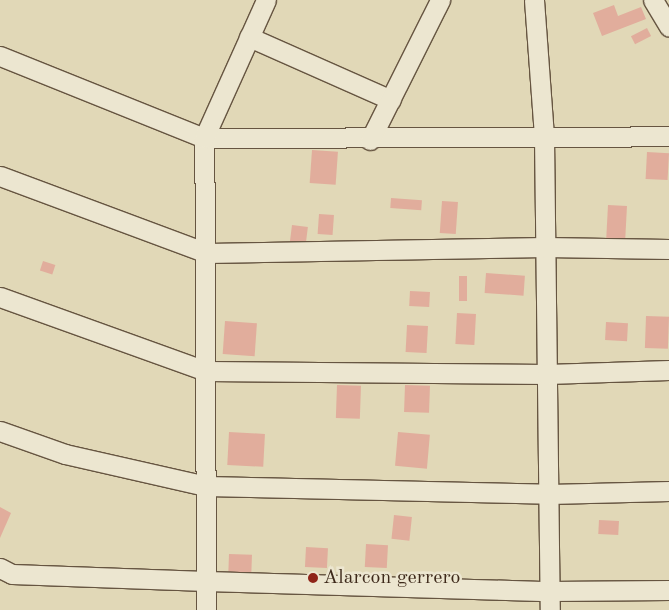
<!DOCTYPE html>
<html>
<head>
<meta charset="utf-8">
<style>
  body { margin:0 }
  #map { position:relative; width:669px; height:610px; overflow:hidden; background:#e1d8b7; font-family:"Old Standard TT",serif }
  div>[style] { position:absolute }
  .building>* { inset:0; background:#e1ad9c; transform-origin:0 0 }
  .roads { filter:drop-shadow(1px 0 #665541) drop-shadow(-1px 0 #665541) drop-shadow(0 1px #665541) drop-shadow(0 -1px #665541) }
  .minor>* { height:19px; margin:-9.5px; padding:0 9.5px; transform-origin:9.5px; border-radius:9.5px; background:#ece6d0 }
  .dots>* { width:14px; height:14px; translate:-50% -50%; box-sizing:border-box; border:2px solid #ece6d0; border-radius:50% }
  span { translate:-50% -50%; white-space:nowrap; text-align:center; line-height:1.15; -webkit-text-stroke:5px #ece6d0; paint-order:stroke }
  .poi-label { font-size:20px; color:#3d291a }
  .left { translate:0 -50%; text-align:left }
</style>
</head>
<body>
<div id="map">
  <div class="building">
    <div style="clip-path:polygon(614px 5px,618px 16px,641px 7px,646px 19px,602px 36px,593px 13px)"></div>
    <div style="left:647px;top:28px;width:9px;height:18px;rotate:63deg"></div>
    <div style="left:312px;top:150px;width:26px;height:33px;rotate:4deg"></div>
    <div style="left:647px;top:152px;width:22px;height:27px;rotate:3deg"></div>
    <div style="left:391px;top:198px;width:31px;height:10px;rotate:4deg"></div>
    <div style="left:442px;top:201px;width:16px;height:32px;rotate:4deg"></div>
    <div style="left:608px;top:205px;width:19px;height:35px;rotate:3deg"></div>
    <div style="left:319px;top:214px;width:15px;height:20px;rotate:4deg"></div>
    <div style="left:292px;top:225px;width:16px;height:18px;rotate:7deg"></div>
    <div style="left:43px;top:261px;width:13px;height:10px;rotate:18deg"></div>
    <div style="left:486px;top:273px;width:39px;height:20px;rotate:4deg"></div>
    <div style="left:459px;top:276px;width:8px;height:25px"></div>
    <div style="left:410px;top:291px;width:20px;height:15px;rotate:3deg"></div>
    <div style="left:457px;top:313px;width:19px;height:31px;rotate:3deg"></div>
    <div style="left:646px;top:316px;width:23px;height:32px;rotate:2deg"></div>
    <div style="left:225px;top:321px;width:32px;height:33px;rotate:4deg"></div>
    <div style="left:606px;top:322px;width:22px;height:18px;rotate:3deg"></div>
    <div style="left:407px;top:325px;width:21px;height:27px;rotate:3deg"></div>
    <div style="left:337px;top:385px;width:24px;height:33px;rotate:2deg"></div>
    <div style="left:405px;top:385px;width:25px;height:27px;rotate:2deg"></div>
    <div style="left:229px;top:432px;width:36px;height:33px;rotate:3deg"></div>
    <div style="left:398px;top:432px;width:32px;height:34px;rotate:5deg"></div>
    <div style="clip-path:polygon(0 507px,11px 513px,0 538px)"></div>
    <div style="left:394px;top:515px;width:18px;height:24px;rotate:6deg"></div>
    <div style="left:599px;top:520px;width:20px;height:14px;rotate:3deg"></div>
    <div style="left:366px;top:544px;width:22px;height:23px;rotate:3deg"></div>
    <div style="left:306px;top:547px;width:22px;height:20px;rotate:3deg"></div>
    <div style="left:229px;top:554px;width:23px;height:18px;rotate:2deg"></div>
  </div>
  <div class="roads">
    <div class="minor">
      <div style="left:534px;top:0;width:137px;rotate:85.8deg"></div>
      <div style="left:544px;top:137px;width:473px;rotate:89.3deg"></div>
      <div style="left:653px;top:0;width:31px;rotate:59deg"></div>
      <div style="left:249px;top:37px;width:155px;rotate:23.9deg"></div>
      <div style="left:0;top:56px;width:220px;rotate:21.9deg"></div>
      <div style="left:204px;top:138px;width:465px;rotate:-0.2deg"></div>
      <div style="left:370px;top:140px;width:157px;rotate:-63.4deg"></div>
      <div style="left:0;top:176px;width:221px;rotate:20.4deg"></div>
      <div style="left:207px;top:253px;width:338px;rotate:-1deg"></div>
      <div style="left:545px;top:247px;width:124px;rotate:0.9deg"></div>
      <div style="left:0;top:297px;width:219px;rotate:19.8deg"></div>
      <div style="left:206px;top:371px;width:341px;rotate:0.5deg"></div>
      <div style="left:547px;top:374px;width:122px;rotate:-1.9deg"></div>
      <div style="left:0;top:431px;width:69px;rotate:19.5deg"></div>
      <div style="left:65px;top:454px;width:145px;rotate:12.8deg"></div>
      <div style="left:206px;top:486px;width:343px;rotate:1.3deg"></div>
      <div style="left:549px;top:494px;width:120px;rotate:-1.4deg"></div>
      <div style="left:0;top:568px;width:13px;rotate:27deg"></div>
      <div style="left:12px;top:574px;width:194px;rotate:2.1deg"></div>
      <div style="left:206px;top:581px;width:344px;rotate:1.7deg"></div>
      <div style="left:550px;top:591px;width:119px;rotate:-0.5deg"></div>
      <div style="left:206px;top:610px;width:472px;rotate:-90.2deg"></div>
      <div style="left:204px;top:138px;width:151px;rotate:-65.8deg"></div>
    </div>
  </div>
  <div class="dots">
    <div style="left:313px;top:578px;background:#8f2418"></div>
  </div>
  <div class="poi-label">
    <span class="left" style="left:323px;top:578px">Alarcon gerrero</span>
  </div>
</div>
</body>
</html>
